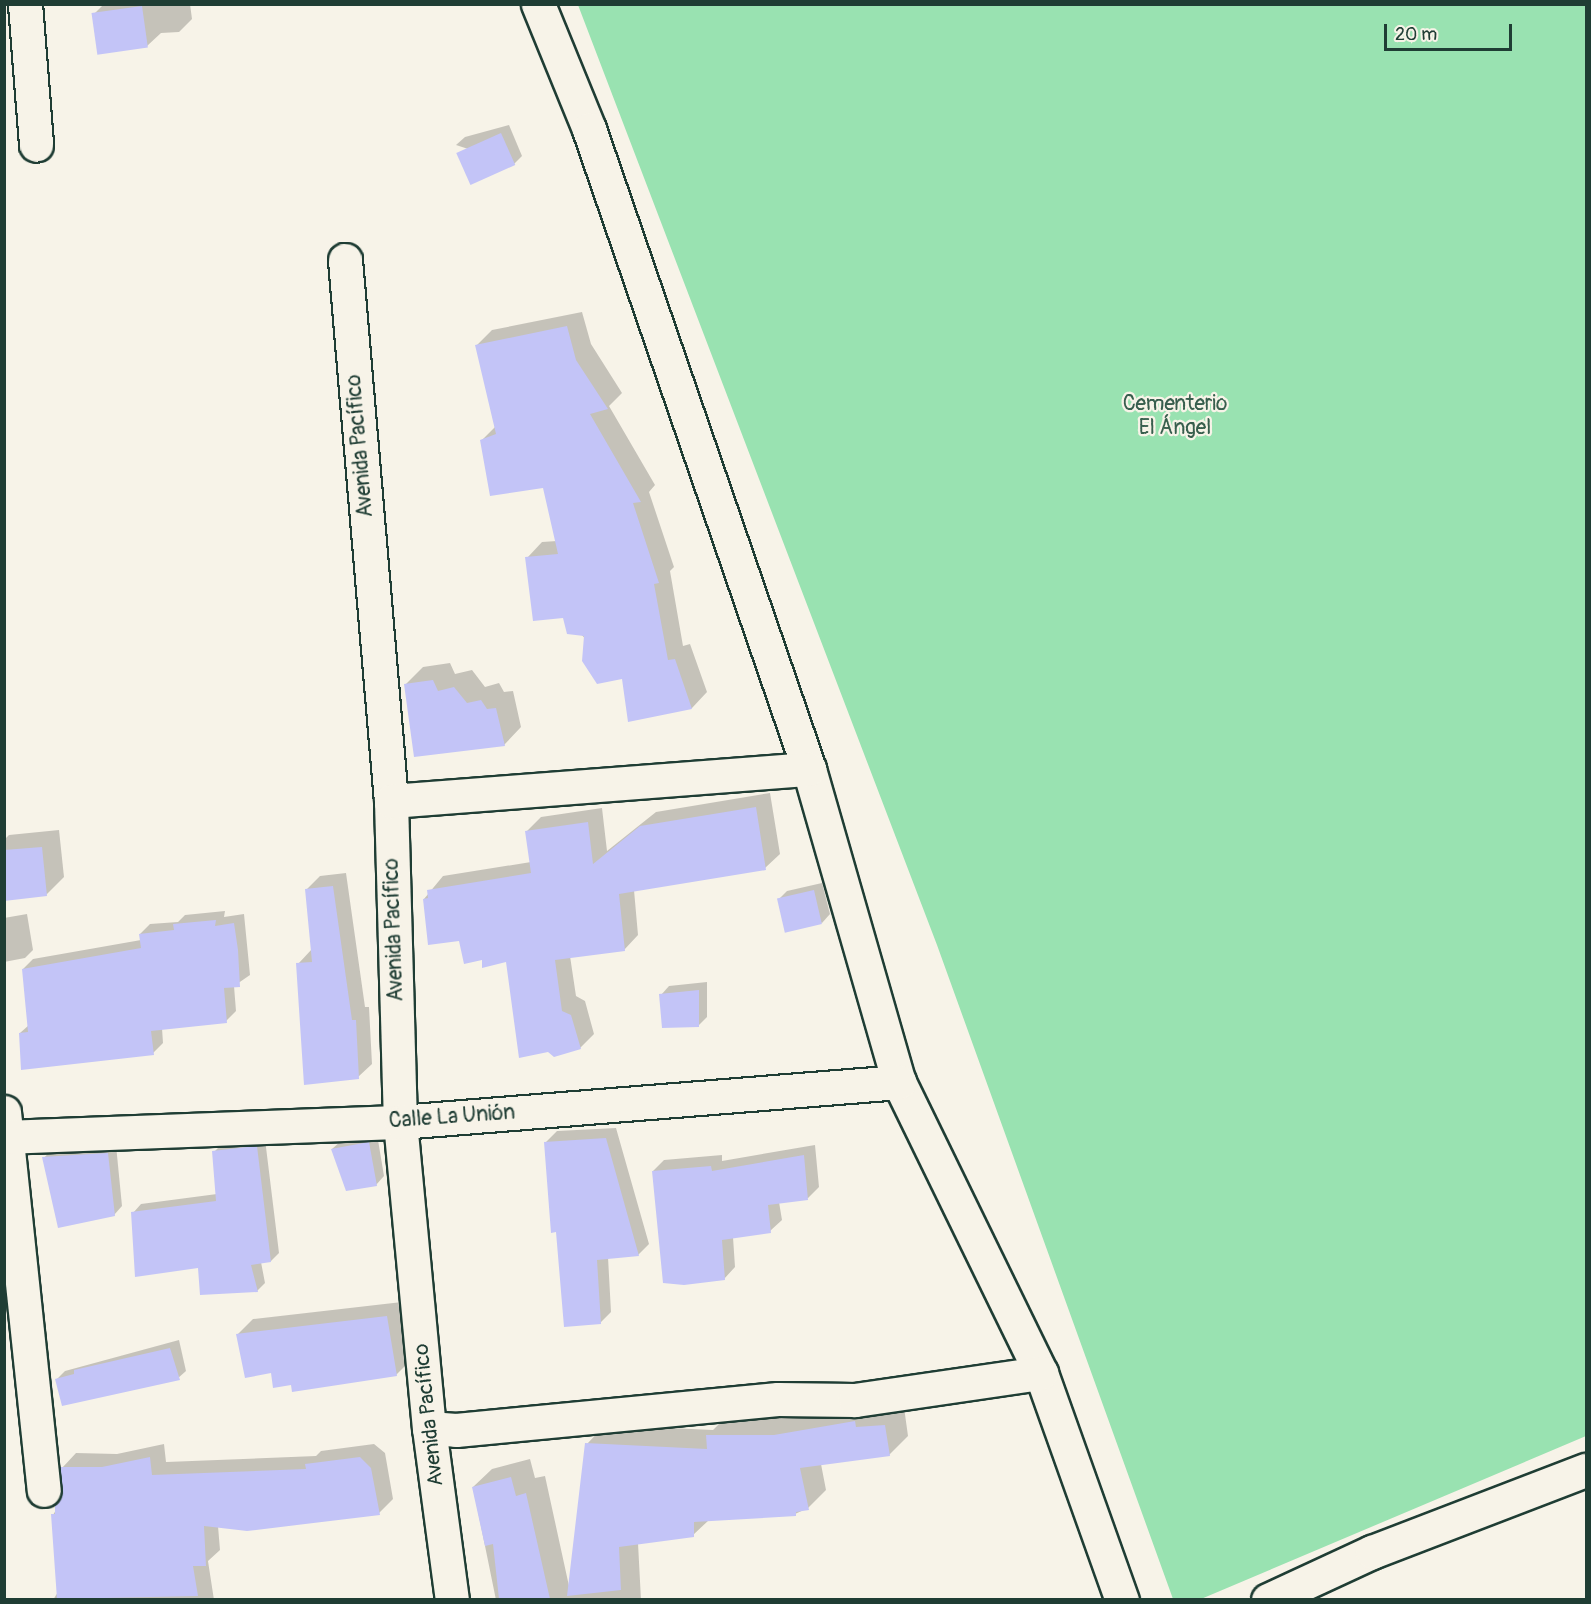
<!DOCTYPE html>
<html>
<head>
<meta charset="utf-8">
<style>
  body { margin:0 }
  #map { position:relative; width:1591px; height:1604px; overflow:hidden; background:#f7f3e8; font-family:Pangolin,sans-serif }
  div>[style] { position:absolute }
  .green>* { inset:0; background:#99e2b1 }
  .shadow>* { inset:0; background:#0003 }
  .building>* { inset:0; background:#c3c4f7; transform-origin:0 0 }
  .roads { filter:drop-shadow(2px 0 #1f3d34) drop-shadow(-2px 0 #1f3d34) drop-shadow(0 2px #1f3d34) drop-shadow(0 -2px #1f3d34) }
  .minor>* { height:33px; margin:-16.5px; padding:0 16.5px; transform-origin:16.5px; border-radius:16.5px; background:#f7f3e8 }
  span { translate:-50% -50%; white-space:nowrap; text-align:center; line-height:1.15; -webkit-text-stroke:4.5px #f7f3e8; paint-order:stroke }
  .park-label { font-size:21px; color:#375e4d }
  .street-label { font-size:21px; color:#1f3d34 }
  .frame { position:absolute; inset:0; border:6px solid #1f3d34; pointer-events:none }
  .scale { position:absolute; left:1384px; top:24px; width:128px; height:27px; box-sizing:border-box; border:3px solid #1f3d34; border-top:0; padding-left:8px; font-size:18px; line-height:21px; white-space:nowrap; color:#1f3d34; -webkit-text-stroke:4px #f7f3e8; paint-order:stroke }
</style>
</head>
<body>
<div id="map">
  <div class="green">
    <div style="clip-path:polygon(578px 5px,1586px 5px,1586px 1436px,1201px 1599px,1173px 1599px,937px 945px)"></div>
  </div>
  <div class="shadow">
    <div style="clip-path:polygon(104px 4px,190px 4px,192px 19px,179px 32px,161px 33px,147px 46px,94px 14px)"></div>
    <div style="clip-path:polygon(509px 125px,522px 156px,514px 164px,456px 145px,465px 137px)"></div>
    <div style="clip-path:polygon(582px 312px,591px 344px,622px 393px,609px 406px,655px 485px,649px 492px,674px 567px,670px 571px,683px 646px,690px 644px,707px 692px,692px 708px,630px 720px,623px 677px,564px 617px,527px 558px,542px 542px,557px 541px,544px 486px,481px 441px,495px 427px,477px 345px,492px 330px)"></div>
    <div style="clip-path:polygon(450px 663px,455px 674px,472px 670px,485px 687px,499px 683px,504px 692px,513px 691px,521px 727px,504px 745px,405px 685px,423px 667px)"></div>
    <div style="clip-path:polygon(770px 793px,780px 854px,765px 868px,634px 890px,638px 935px,624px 950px,570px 956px,576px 996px,585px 1001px,594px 1034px,580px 1048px,507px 960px,483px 958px,460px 940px,424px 899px,443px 876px,531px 862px,526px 832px,541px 817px,602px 808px,607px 851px,656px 812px)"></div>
    <div style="clip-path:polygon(59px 830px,64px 877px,46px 895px,4px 900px,4px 840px,9px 835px)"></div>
    <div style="clip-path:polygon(346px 873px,365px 1007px,369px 1007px,372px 1064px,358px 1077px,298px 964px,312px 949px,306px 890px,320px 876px)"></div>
    <div style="clip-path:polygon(822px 883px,830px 914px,822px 923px,778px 900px,787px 891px)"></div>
    <div style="clip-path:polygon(225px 911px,224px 917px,244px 914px,250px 975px,234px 986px,236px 1011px,226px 1021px,162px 1028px,163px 1043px,153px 1053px,20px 1033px,29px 1025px,23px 969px,33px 959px,141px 940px,140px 934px,150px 924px,178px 922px,185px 915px)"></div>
    <div style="clip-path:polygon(27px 914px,33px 950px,25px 958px,4px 962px,4px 918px)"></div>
    <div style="clip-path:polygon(707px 982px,707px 1017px,698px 1026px,661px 995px,669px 986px)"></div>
    <div style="clip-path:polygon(616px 1128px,649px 1244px,638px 1255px,608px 1257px,611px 1312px,600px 1323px,557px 1231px,546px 1142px,557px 1131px)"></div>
    <div style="clip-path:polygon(377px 1134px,384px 1176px,376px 1185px,332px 1149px,341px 1141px)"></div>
    <div style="clip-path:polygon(265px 1139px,279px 1253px,271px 1261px,261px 1262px,265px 1283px,257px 1291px,200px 1267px,133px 1213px,141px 1204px,217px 1194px,214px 1152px,222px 1144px)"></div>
    <div style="clip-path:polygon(116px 1145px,122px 1206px,114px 1215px,44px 1158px,52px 1149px)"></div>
    <div style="clip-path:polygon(815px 1145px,819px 1187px,808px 1198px,779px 1202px,782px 1220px,770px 1231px,733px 1237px,735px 1267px,724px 1279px,653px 1171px,664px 1160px,722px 1155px,722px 1161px)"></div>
    <div style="clip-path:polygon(402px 1302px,411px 1360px,396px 1375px,292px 1383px,238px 1334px,253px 1319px)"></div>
    <div style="clip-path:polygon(179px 1340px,186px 1371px,177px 1379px,57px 1379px,65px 1371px)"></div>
    <div style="clip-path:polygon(873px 1403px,904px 1407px,908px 1436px,889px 1455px,821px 1464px,826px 1490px,808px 1508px,795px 1514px,709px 1520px,693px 1535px,638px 1543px,641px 1600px,496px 1600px,473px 1487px,492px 1469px,530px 1459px,535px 1478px,545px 1476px,569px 1586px,587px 1444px,605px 1425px,713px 1430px,726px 1417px,793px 1417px)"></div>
    <div style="clip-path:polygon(164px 1444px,166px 1462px,316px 1456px,321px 1451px,374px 1444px,385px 1453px,393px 1499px,379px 1513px,218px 1526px,220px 1550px,208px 1561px,214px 1600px,53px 1600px,58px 1592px,53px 1515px,63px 1498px,62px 1468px,76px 1453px,117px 1454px)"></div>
  </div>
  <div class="building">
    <div style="left:142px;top:6px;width:42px;height:51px;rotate:82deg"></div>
    <div style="left:501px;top:133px;width:35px;height:49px;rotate:66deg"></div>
    <div style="clip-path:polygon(567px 326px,576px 360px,608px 409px,590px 414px,641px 502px,633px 503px,659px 583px,654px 584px,668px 660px,675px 659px,692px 709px,628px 722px,622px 679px,597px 684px,582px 661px,584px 636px,567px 634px,563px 618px,533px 621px,525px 557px,558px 554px,543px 488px,490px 496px,480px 440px,496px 434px,475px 345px)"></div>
    <div style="clip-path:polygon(433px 680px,438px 691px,454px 687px,467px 703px,481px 700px,487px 709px,496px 708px,505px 746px,414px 757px,404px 684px)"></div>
    <div style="clip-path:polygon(756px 807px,766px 870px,619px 894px,625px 951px,555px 960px,562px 1011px,571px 1015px,581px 1049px,554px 1057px,548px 1052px,519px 1058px,506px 962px,482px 968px,482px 960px,464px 964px,459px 941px,428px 945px,423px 899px,428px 898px,427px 890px,531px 873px,525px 831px,588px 822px,593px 864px,640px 826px)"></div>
    <div style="clip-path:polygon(42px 847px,47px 896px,4px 901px,4px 850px)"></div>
    <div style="clip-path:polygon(333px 886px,352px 1020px,356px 1020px,359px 1079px,304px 1085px,296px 963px,312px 962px,305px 889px)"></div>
    <div style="left:814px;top:890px;width:35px;height:38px;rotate:77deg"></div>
    <div style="clip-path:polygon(216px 920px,215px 926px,234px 923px,238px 950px,240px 987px,224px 988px,227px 1023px,151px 1031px,154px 1055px,21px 1070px,19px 1033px,28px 1032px,22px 969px,141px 948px,139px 934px,174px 930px,173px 924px)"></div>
    <div style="clip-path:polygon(699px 990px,699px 1027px,662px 1028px,659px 994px)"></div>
    <div style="clip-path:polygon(606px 1138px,639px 1256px,597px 1260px,601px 1324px,564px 1327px,556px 1232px,551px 1233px,544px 1142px)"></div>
    <div style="clip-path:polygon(369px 1142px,377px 1186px,346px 1191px,331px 1149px)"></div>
    <div style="clip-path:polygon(257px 1146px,271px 1262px,251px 1265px,258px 1292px,200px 1295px,198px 1268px,135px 1277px,131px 1212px,216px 1201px,212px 1151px)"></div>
    <div style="clip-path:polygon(108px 1153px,115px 1216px,58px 1228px,42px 1157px)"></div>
    <div style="clip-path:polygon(804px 1155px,808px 1200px,768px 1205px,771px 1233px,722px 1240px,725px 1280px,684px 1285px,663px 1283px,652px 1171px,711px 1166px,712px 1171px)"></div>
    <div style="clip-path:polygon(387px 1316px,397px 1376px,292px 1392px,291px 1385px,273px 1388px,271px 1373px,245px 1378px,236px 1334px)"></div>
    <div style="clip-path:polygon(170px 1348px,180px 1380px,62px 1406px,55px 1379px,74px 1374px,74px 1370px)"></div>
    <div style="clip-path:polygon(855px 1421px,856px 1427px,885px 1425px,890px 1456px,800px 1468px,809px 1510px,796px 1512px,796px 1516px,694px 1522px,694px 1537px,619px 1547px,621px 1590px,567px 1596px,585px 1443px,707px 1449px,706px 1435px,774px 1435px)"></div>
    <div style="clip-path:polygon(150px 1457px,152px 1475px,306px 1469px,305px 1464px,360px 1457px,371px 1468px,380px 1515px,247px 1531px,204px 1526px,206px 1566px,193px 1566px,198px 1596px,57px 1599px,51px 1514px,55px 1514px,55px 1505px,61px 1497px,60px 1467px,102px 1467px)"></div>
    <div style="clip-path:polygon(511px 1477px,516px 1496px,526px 1493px,550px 1599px,499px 1599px,493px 1544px,485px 1546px,472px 1487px)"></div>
  </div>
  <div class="roads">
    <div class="minor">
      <div style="left:25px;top:4px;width:141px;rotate:85.5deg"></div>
      <div style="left:538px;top:4px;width:135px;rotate:67.8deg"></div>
      <div style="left:589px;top:129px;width:677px;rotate:71.03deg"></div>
      <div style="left:809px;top:769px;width:326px;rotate:74deg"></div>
      <div style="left:899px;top:1082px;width:324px;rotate:64deg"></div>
      <div style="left:1041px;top:1373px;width:241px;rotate:70.4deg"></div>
      <div style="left:345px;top:260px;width:543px;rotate:85.14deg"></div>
      <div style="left:391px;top:801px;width:321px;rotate:88.4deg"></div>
      <div style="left:400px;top:1122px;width:307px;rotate:84.6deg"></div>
      <div style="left:429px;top:1428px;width:174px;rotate:82.4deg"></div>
      <div style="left:391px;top:801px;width:419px;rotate:-4.4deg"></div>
      <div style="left:4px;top:1112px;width:380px;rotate:84deg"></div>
      <div style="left:4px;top:1137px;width:396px;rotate:-2.2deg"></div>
      <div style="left:400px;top:1122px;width:501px;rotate:-4.58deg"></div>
      <div style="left:429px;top:1428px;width:27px;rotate:4deg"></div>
      <div style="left:456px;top:1430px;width:323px;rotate:-5.5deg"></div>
      <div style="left:778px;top:1399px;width:77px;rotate:0.7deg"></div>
      <div style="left:855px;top:1400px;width:188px;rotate:-8.3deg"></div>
      <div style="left:1268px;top:1600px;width:115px;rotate:-24.8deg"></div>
      <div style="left:1372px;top:1552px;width:229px;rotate:-21deg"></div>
    </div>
  </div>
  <div class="park-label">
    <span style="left:1175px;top:416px">Cementerio<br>El Ángel</span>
  </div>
  <div class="street-label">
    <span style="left:360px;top:446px;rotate:-95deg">Avenida Pacífico</span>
    <span style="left:394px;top:930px;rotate:-92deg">Avenida Pacífico</span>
    <span style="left:452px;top:1117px;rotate:-4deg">Calle La Unión</span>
    <span style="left:429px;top:1415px;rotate:-96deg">Avenida Pacífico</span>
  </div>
  <div class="frame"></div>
  <div class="scale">20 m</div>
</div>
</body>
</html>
